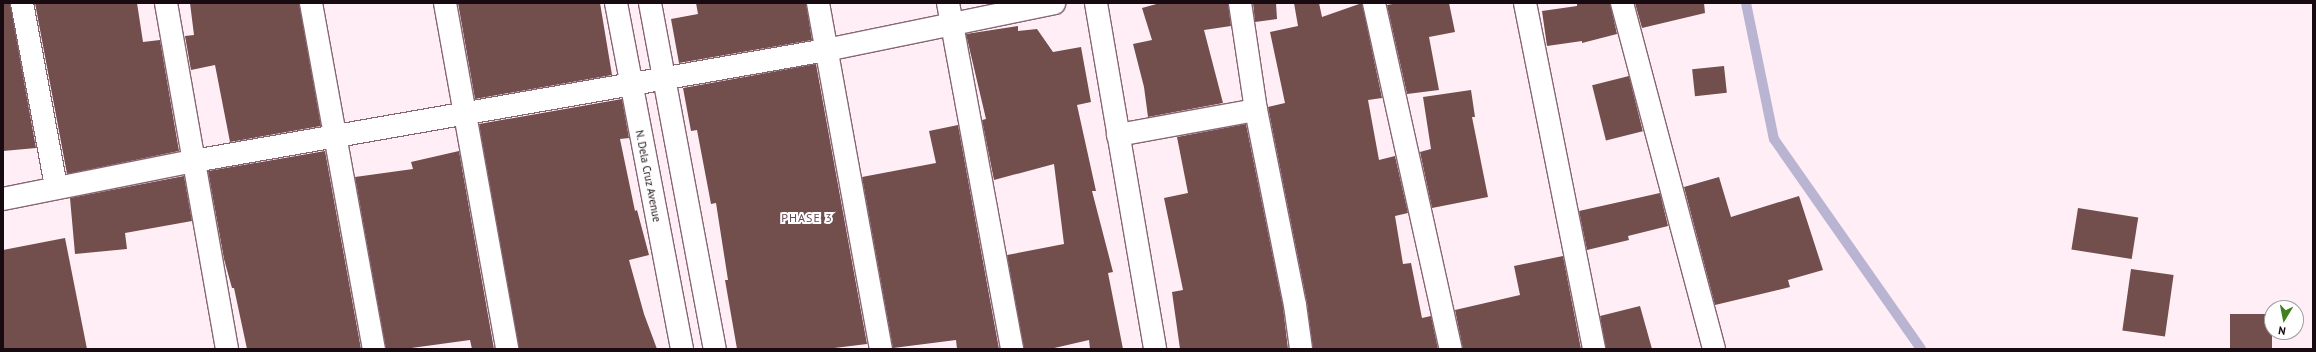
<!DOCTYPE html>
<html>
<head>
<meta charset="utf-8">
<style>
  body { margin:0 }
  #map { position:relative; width:2316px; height:352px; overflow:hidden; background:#ffeef5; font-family:"PT Sans",sans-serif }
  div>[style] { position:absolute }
  .stream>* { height:10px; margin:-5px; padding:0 5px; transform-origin:5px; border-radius:5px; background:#bab4d3 }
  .building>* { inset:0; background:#724e4d; transform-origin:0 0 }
  .roads { filter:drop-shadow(1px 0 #876573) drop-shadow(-1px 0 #876573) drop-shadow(0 1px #876573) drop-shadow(0 -1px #876573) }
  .street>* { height:22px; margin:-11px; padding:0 11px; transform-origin:11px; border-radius:11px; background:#fff }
  .secondary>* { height:22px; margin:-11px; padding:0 11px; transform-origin:11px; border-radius:11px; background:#fff }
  span { translate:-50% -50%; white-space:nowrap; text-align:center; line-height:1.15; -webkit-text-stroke:4px #fff; paint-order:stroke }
  .street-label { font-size:11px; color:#170a10 }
  .neighbourhood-label { font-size:12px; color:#684856; letter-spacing:1px }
  .frame { position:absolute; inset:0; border:4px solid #170a10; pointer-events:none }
  .north { position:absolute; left:2264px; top:300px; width:40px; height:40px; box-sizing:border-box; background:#fff; border:1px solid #a29d9f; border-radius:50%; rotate:190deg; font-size:11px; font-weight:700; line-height:16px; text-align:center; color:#170a10 }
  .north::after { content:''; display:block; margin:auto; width:14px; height:18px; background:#42801e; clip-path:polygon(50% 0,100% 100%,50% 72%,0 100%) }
</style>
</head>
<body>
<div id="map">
  <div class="stream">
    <div style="left:1746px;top:3px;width:139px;rotate:78.4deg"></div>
    <div style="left:1774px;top:139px;width:256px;rotate:55deg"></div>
  </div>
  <div class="building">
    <div style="clip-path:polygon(3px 3px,10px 3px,36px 148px,3px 151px)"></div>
    <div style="clip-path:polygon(35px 3px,137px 3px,143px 42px,160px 40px,179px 151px,67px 174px)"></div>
    <div style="clip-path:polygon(190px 3px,299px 3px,321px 126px,230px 142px,215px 65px,191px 70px,185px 36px,194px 35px)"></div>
    <div style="clip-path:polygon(458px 3px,600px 3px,612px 75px,475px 99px)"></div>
    <div style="clip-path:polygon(696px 3px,806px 3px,812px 40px,679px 63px,671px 19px,698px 14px)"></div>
    <div style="clip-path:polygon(1160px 3px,1228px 3px,1231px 26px,1204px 30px,1223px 103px,1148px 117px,1144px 87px,1133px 44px,1152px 40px,1142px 8px)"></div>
    <div style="clip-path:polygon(1253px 3px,1276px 3px,1277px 19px,1255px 22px)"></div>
    <div style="clip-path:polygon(1294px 3px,1319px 3px,1322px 17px,1362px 3px,1382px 98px,1368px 100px,1379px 160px,1395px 156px,1408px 213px,1395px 216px,1403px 264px,1411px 263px,1422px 318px,1431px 316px,1438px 349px,1313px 349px,1307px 303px,1268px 107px,1285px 103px,1270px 32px,1298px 26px)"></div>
    <div style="clip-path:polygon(1398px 3px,1449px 3px,1455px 32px,1429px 37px,1439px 90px,1407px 94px,1387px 5px)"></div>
    <div style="clip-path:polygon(1577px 3px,1610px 3px,1617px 34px,1582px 43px,1582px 41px,1547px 46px,1542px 11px,1577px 6px)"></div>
    <div style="clip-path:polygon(1635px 3px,1704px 3px,1705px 13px,1642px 28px)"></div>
    <div style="clip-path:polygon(1018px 26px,1018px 31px,1037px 29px,1053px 52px,1081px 47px,1091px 102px,1077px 105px,1096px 191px,1092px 191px,1113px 272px,1108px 273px,1123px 349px,1090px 349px,1089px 340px,1050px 349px,1024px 349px,1007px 255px,1064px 244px,1054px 164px,994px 180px,982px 120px,986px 119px,966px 34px)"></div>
    <div style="clip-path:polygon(816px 64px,867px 344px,826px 349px,737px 349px,725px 280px,728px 280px,716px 203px,711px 204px,697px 130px,691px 131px,683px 88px)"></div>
    <div style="left:1724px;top:66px;width:27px;height:32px;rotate:84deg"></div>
    <div style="left:1629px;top:76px;width:57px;height:38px;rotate:76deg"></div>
    <div style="clip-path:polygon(1471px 90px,1475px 117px,1472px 117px,1488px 197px,1432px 208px,1420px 152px,1431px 149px,1423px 97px)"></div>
    <div style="clip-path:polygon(622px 99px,629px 138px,620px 139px,635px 211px,637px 210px,649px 255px,629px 260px,644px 314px,657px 349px,519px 349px,479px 124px)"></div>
    <div style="clip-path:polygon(1246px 124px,1283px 307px,1288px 349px,1180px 349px,1172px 292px,1183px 290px,1164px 198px,1188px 193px,1177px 137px)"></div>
    <div style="clip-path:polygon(958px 125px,999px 349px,957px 349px,956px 340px,893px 348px,862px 177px,936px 163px,929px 131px)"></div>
    <div style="clip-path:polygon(325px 151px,361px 349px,247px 349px,234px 288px,232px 288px,224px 259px,208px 171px)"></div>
    <div style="clip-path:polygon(459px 151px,494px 349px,472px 349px,470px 340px,404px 349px,386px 349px,355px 177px,413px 169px,411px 162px)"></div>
    <div style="clip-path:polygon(184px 176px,192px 221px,125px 233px,127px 249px,75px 254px,70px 198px)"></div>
    <div style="clip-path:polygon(1719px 177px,1731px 217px,1799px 196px,1823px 270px,1788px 280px,1790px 287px,1715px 305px,1684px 187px)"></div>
    <div style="clip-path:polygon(1660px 193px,1668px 226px,1628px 236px,1629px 240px,1587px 250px,1579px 211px)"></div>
    <div style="left:2078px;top:208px;width:61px;height:42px;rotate:9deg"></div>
    <div style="clip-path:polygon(65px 238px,87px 349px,3px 349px,3px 250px)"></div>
    <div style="clip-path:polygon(1563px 256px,1581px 349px,1463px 349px,1455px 310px,1520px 295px,1514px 266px)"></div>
    <div style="left:2131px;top:269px;width:43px;height:62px;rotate:8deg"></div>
    <div style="clip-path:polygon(1640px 306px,1652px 349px,1606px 349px,1600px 316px)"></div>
    <div style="left:2230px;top:314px;width:42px;height:35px"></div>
  </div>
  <div class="roads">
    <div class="street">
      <div style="left:22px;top:3px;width:187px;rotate:79.5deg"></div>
      <div style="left:166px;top:3px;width:351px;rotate:80deg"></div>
      <div style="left:311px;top:3px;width:352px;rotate:79.7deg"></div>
      <div style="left:445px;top:3px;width:352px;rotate:79.8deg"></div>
      <div style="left:818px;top:3px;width:352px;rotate:79.7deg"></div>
      <div style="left:948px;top:3px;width:352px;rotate:79.5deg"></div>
      <div style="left:1096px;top:3px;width:351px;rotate:80.3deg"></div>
      <div style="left:1240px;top:3px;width:108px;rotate:81.5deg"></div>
      <div style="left:1256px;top:110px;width:199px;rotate:78.7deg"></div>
      <div style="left:1295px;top:305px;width:44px;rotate:82.2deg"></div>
      <div style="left:1374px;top:3px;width:354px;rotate:77.5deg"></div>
      <div style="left:1525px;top:3px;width:353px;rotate:78.7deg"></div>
      <div style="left:1622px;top:3px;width:358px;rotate:75.1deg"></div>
      <div style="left:1118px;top:135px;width:140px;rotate:-10.3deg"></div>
      <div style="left:3px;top:199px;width:195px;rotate:-11.3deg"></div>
      <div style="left:194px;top:161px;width:642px;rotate:-9.96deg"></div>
      <div style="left:826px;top:50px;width:233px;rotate:-11.6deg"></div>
    </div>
    <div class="secondary">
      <div style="left:616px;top:3px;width:352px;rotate:79.2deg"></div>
      <div style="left:650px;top:3px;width:352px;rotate:79.4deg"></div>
    </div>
  </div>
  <div class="street-label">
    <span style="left:648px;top:176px;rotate:79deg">N. Dela Cruz Avenue</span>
  </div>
  <div class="neighbourhood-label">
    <span style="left:807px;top:218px">PHASE 3</span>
  </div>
  <div class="frame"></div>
  <div class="north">N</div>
</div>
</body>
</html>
